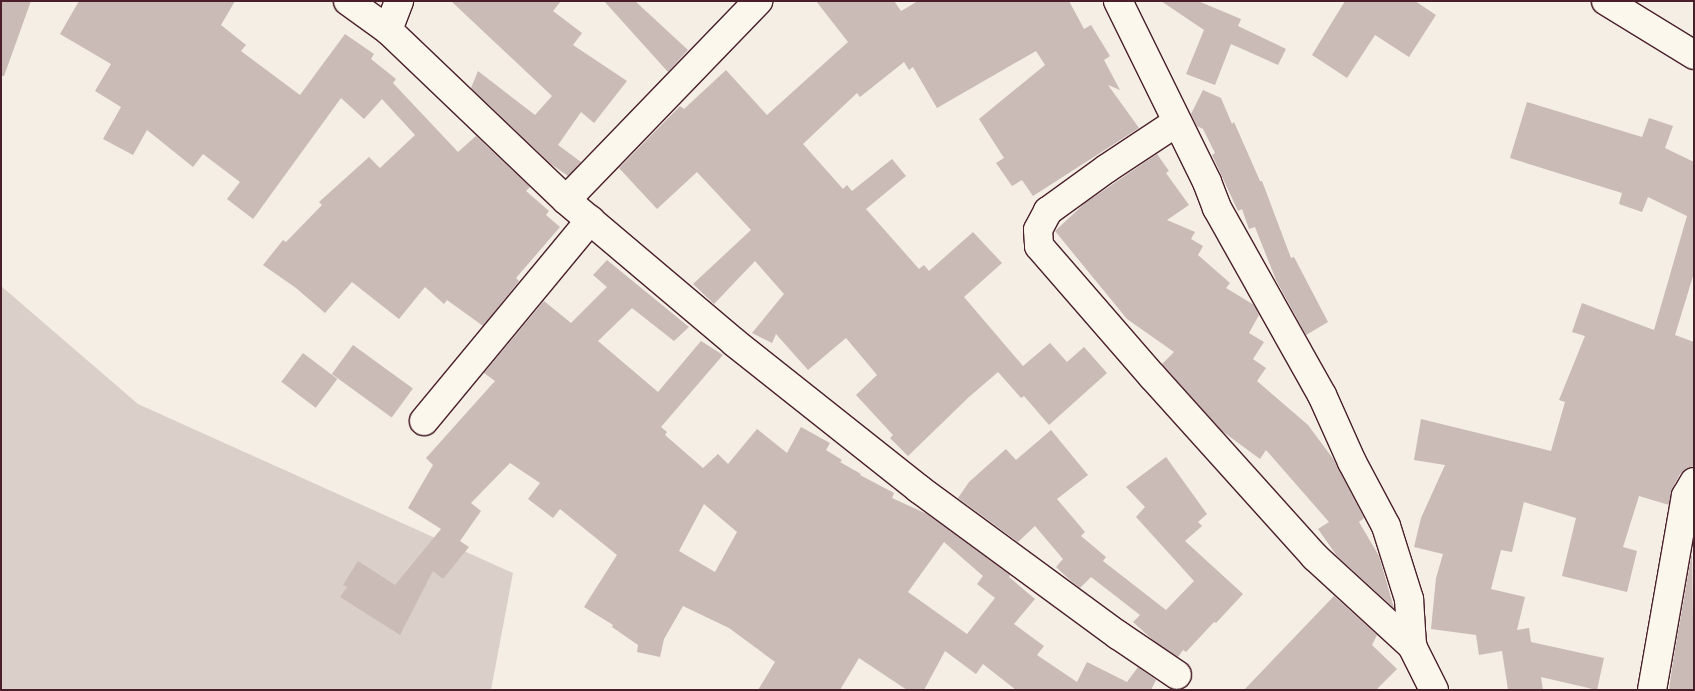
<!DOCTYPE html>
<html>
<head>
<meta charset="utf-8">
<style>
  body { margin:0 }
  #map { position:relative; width:1695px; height:691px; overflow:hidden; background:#f4eee4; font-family:"Balsamiq Sans",sans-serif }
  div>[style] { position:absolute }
  .green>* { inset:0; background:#dbd0c9 }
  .building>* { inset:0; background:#cabbb6; transform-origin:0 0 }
  .roads { filter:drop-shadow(1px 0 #4a1f2b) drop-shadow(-1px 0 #4a1f2b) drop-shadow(0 1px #4a1f2b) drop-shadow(0 -1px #4a1f2b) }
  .street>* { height:28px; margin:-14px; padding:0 14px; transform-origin:14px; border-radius:14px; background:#fbf7ec }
  .secondary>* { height:28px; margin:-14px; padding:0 14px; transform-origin:14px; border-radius:14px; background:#fbf7ec }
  span { translate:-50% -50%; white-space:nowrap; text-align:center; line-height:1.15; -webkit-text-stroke:4.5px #fbf7ec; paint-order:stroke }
  .frame { position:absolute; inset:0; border:2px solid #4a1f2b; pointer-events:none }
</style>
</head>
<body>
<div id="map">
  <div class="green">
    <div style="clip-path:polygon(1px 286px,138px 404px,513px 573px,491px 690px,1px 690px)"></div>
  </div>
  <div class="building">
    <div style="clip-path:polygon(1px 1px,31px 1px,4px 76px,1px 76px)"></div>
    <div style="clip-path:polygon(79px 1px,235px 1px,221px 25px,246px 45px,241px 51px,300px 95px,345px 34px,374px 54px,371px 59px,396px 79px,393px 83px,458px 152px,476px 136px,530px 187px,526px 191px,549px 211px,546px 215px,560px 227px,516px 278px,519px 281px,483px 326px,447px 300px,444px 304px,425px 287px,399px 319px,352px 282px,325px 313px,296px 288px,263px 265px,283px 240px,286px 242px,322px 205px,319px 202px,369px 157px,380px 168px,415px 135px,382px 99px,364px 119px,341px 98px,253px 219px,227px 199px,240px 182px,203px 154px,193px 167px,147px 130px,133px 155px,103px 139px,121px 107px,95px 91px,111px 64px,60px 34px)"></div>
    <div style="clip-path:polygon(451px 1px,561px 1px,553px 11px,582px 33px,573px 45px,627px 81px,594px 123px,581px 112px,558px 145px,581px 162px,568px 176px,551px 164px,471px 88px,478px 71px,535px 115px,552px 96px)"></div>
    <div style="clip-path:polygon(604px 1px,635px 1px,688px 50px,668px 72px)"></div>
    <div style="clip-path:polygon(816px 1px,894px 1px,901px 11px,918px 1px,1069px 1px,1084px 29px,1091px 25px,1110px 56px,1104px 60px,1120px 90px,1108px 85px,1139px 128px,1033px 196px,1022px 180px,1012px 186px,996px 163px,1004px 158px,979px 119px,1045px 65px,1036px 51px,937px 108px,913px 67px,909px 70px,904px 62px,860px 97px,857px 93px,803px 144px,843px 189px,847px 185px,852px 191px,892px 159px,906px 176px,866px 209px,919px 269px,924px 265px,929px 271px,973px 232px,1002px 263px,964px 297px,1023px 366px,1050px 343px,1067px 362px,1084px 347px,1107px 373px,1049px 425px,1024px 396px,1021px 398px,998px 372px,969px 397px,908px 456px,890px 438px,893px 435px,856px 395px,877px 375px,846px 338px,808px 370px,776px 334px,772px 343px,752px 333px,784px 294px,755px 261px,714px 304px,693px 284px,751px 230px,697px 172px,657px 209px,619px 168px,680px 106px,684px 109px,726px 70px,767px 115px,848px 42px)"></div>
    <div style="clip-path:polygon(1161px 1px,1198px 1px,1241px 19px,1238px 26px,1286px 49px,1278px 65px,1231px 44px,1215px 85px,1186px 74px,1204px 30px)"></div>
    <div style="clip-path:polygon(1345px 1px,1415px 1px,1436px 15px,1409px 57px,1375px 35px,1347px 78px,1312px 55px)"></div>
    <div style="clip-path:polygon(1203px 90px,1221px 98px,1232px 124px,1234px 122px,1260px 181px,1262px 181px,1291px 258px,1294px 257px,1328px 322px,1306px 335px,1276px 280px,1255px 227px,1249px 229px,1242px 209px,1238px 211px,1212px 155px,1215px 153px,1203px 129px,1197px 126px,1191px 114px)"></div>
    <div style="clip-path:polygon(1527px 102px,1642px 137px,1649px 118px,1673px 126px,1665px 148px,1694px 162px,1694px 273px,1675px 335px,1694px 342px,1694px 466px,1686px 469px,1680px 474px,1672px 489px,1669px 505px,1639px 496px,1623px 547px,1637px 551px,1627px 592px,1562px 576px,1576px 518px,1524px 502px,1512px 552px,1501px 550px,1491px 589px,1525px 597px,1517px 630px,1529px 628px,1531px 642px,1604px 658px,1597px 690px,1541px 677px,1543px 690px,1508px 690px,1502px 651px,1479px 655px,1476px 635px,1431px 629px,1436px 578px,1443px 554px,1414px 547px,1421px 518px,1445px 465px,1414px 460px,1421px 419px,1551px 451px,1565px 402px,1559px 400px,1585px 336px,1572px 332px,1582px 303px,1654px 330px,1687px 216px,1648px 197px,1642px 212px,1619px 204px,1622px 193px,1510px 158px)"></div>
    <div style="clip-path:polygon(1157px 154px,1169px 171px,1166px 173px,1189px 205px,1167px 220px,1195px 232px,1191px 239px,1203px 246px,1198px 255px,1230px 283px,1226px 288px,1254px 305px,1259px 315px,1249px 333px,1264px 342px,1253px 359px,1266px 368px,1257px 381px,1308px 425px,1334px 460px,1364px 518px,1359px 522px,1379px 556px,1394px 608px,1337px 556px,1318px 529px,1329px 522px,1266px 450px,1260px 459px,1222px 431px,1162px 364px,1174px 352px,1127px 319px,1055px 231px,1085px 203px)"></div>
    <div style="clip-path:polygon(evenodd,607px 260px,689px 327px,674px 341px,632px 308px,598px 341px,658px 392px,701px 341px,723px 355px,661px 427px,667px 432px,665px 435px,703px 468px,718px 454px,728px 464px,757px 429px,787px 453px,801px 427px,830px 443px,826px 450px,842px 460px,840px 462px,861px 474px,860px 475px,894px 493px,892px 498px,927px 514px,1010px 575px,1009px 577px,1035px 599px,1014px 624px,1044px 646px,1037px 655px,1077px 682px,1087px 662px,1127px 682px,1138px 667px,1156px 680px,1151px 690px,1016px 690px,983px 664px,976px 674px,945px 651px,924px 690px,907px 690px,859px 658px,840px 690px,758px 690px,775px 662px,729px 628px,683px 606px,664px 639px,660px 657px,637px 652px,638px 645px,612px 627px,613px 625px,584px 607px,617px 555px,560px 509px,553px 518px,528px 499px,540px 483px,510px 463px,471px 503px,481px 511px,460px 541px,469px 547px,443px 579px,433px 571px,400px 635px,340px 597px,347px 587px,343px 585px,358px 561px,395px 585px,441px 529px,408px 508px,433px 465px,426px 458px,495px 381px,484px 373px,544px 301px,571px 323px,607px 287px,593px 275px,607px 260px,704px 504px,737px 532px,715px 572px,679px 551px,704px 504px,607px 260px,944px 542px,983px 576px,977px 584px,995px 598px,967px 634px,908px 592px,944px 542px)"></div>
    <div style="left:353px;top:345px;width:74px;height:36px;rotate:36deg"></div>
    <div style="left:303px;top:353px;width:43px;height:36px;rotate:37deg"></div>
    <div style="clip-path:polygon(1051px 430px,1088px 475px,1057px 499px,1085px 532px,1081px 536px,1106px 557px,1103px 561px,1166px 610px,1194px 581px,1136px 517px,1145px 507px,1126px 487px,1166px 457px,1207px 514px,1198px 522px,1202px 526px,1185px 541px,1243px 594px,1216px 623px,1214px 622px,1186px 652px,1183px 650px,1178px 657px,1155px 642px,1133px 622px,1140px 615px,1091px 577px,1080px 588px,1071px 581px,1056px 567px,1063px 559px,1035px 526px,1018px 542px,958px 498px,969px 482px,1006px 449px,1016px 460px)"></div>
    <div style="clip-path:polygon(1692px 552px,1694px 690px,1669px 690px,1673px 661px)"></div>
    <div style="clip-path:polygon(1334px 596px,1377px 635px,1372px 645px,1397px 669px,1376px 690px,1244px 690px)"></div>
  </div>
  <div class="roads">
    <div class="street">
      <div style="left:348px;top:1px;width:49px;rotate:35.9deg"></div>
      <div style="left:388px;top:30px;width:246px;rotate:43.7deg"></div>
      <div style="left:566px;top:200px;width:221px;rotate:40.2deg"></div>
      <div style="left:735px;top:343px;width:235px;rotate:38.4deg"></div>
      <div style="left:919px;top:489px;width:247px;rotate:36.3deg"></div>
      <div style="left:1118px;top:635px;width:71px;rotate:34.1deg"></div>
      <div style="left:1118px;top:1px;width:202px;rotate:63.8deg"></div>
      <div style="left:1207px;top:182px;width:28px;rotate:69deg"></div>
      <div style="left:1217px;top:208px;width:214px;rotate:60.7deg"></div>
      <div style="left:1322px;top:395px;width:73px;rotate:65.9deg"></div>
      <div style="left:1352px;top:462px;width:72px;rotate:62deg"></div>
      <div style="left:1386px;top:526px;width:77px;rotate:72.5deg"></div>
      <div style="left:1409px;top:599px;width:47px;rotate:86.3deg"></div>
      <div style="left:1412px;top:646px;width:49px;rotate:63.4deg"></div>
      <div style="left:388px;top:30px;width:31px;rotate:-69deg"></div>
      <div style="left:1177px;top:122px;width:85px;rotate:146.5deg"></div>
      <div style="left:1106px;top:169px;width:72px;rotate:144.1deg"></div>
      <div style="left:1048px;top:211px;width:21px;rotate:118deg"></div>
      <div style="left:1038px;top:230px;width:16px;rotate:86deg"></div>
      <div style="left:1039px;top:246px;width:174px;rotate:49deg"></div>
      <div style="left:1153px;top:377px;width:242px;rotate:48deg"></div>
      <div style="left:1315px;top:557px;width:132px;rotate:42.5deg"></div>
      <div style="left:566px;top:200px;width:277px;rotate:-46deg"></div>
      <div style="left:424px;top:421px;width:261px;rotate:-50.4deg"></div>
      <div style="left:1652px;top:690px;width:197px;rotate:-80.1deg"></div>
      <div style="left:1686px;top:496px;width:16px;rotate:-60deg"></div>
    </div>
    <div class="secondary">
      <div style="left:1606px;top:1px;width:103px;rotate:31.5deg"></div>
    </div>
  </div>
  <div class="frame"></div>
</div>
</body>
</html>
